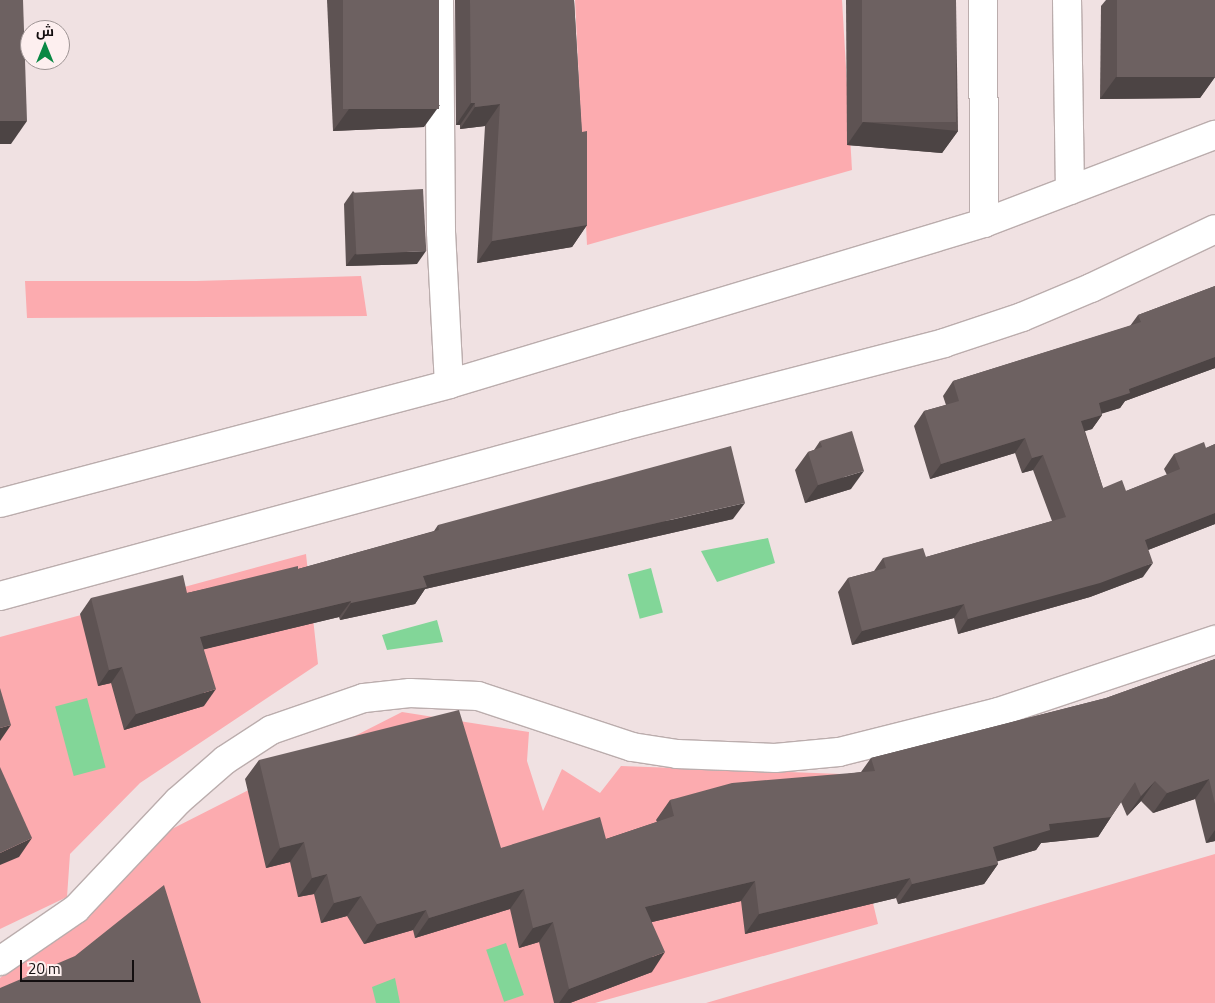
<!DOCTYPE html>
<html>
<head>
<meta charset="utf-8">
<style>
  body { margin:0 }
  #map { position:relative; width:1215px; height:1003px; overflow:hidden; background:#f0e1e2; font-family:"Titillium Web",Cairo,sans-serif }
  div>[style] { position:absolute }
  .green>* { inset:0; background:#fcabaf }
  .water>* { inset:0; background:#82d698; transform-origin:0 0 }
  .roads { filter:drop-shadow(1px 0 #bbadad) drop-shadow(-1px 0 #bbadad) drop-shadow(0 1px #bbadad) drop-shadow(0 -1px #bbadad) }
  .street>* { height:28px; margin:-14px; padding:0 14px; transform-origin:14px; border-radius:14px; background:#fff }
  .wall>* { inset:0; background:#5e5353 }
  .shaded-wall>* { inset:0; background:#4c4444 }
  .building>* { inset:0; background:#6d6161; transform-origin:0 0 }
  span { translate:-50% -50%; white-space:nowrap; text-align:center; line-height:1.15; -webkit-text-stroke:5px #fdefef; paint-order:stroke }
  .north { position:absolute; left:20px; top:20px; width:50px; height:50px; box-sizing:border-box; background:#fdefef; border:1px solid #9f9595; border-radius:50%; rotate:0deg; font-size:14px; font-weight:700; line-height:20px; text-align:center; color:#130e0f }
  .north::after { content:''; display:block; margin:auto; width:18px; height:22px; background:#098844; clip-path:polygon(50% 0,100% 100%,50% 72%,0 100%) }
  .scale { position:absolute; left:20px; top:960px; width:114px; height:22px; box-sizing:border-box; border:2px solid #130e0f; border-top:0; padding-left:6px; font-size:15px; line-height:18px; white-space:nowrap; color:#130e0f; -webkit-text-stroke:4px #fdefef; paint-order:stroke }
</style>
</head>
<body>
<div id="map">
  <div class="green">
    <div style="clip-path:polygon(575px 0,842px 0,852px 170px,587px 245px)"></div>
    <div style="clip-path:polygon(361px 276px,367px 316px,27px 318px,25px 281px,196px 281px)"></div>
    <div style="clip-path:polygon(306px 554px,318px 664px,140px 783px,70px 854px,67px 897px,0 929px,0 637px)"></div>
    <div style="clip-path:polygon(402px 712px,529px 732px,527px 761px,543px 811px,562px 769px,600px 793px,621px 766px,842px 774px,878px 924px,595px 1003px,0 1003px,0 978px,164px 833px)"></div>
    <div style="clip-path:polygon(1215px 854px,1215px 1003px,706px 1003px)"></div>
  </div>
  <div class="water">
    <div style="clip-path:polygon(768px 538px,775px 563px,717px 582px,701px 551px)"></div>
    <div style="left:651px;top:568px;width:46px;height:24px;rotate:75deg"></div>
    <div style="clip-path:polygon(437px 620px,443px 642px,387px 650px,382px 635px)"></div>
    <div style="left:87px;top:698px;width:72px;height:33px;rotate:75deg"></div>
    <div style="left:506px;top:943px;width:55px;height:21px;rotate:71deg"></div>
    <div style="clip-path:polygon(395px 978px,400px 1003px,376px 1003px,372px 987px)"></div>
  </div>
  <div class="roads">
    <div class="street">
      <div style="left:439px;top:0;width:232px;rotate:89.5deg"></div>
      <div style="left:441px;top:232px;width:152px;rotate:87deg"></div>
      <div style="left:983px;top:0;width:223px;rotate:89.7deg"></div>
      <div style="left:1067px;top:0;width:190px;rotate:89.1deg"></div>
      <div style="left:0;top:503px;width:465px;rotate:-14.8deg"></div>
      <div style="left:449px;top:384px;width:559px;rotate:-16.75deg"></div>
      <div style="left:984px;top:223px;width:247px;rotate:-20.9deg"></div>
      <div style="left:0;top:596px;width:647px;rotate:-15.24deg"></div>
      <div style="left:624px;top:426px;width:331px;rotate:-14.5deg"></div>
      <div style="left:944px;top:343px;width:82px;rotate:-18.4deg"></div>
      <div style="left:1022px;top:317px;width:75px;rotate:-22.8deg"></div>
      <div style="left:1091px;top:288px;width:137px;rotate:-25.4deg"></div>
      <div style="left:0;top:961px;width:92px;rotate:-34.4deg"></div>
      <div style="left:76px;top:909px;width:149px;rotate:-46.6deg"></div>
      <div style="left:178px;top:801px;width:62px;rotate:-41.1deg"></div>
      <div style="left:225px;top:760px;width:55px;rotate:-33.1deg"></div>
      <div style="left:271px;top:730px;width:98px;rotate:-19deg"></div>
      <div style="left:364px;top:698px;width:46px;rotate:-6.2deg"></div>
      <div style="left:410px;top:693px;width:68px;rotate:2.5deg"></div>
      <div style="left:478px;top:696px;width:162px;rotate:18.3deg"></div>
      <div style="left:632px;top:747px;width:46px;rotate:8.8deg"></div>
      <div style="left:677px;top:754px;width:98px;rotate:2.3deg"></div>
      <div style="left:775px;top:758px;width:64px;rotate:-5.4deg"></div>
      <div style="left:839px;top:752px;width:164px;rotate:-14.1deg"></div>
      <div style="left:998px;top:712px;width:229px;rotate:-18.4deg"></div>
    </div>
  </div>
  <div class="wall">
    <div style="clip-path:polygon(327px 0,439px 0,424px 127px,333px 131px)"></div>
    <div style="clip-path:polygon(455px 0,574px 0,587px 225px,572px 247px,477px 263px,485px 126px,460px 129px,460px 125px,456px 125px)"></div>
    <div style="clip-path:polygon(846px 0,956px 0,958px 131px,942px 153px,847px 145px)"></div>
    <div style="clip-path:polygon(1106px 0,1215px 0,1215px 77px,1200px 98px,1100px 99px,1101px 6px)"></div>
    <div style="clip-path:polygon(353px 191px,417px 264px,346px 266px,344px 204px)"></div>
    <div style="clip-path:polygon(1215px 286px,1215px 368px,1125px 401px,1120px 408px,1102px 413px,1102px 415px,1092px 429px,1085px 431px,1103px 488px,1126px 491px,1167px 475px,1164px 469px,1174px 454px,1206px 448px,1215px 444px,1215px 524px,1148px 550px,1143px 577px,1090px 597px,958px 634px,954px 618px,852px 645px,838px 592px,848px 578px,874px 571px,883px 558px,926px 557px,1052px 521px,1033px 470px,1022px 473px,1015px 453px,930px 479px,914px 426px,924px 411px,946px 405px,943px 396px,953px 381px,1130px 326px,1138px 315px)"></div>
    <div style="clip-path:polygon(820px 441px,851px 489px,805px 503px,795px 470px,808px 452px,814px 450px)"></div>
    <div style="clip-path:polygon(733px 519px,425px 589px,415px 604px,340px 620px,339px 617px,204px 649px,204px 706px,124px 730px,111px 683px,98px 686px,80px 614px,91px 598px,187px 593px,298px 569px,434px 531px,438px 525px)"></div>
    <div style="clip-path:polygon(1215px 659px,1215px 841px,1206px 843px,1195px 799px,1153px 813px,1141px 801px,1127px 816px,1121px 802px,1098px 837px,1041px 843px,1036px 850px,997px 861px,998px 864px,984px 884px,898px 904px,896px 898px,745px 934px,741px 901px,652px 922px,652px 972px,570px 1003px,554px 1003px,539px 942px,519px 948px,510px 909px,415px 938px,413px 930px,364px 944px,347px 916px,321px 923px,314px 894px,298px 897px,290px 862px,266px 868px,245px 779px,259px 760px,501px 848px,606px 839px,657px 822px,656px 820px,670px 800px,861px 772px,871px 758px,1106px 698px)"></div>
  </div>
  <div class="shaded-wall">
    <div style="clip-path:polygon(1215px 75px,1215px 77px,1200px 98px,1100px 99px,1116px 77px)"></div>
    <div style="clip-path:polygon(471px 103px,475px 103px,460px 125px,456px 125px)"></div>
    <div style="clip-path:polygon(500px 104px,485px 126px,460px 129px,475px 107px)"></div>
    <div style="clip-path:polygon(440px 105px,424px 127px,333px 131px,349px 109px)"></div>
    <div style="clip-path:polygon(0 121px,27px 121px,11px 144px,0 144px)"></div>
    <div style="clip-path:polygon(863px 122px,958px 131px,942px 153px,847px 145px)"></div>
    <div style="clip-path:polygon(587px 225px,572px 247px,477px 263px,492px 241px)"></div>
    <div style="clip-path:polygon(426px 251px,417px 264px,346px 266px,355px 254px)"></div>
    <div style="clip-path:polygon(1215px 357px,1215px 368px,1125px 401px,1120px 408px,1088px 418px,1099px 403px,1129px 389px)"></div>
    <div style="clip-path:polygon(1102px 415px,1092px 429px,1071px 435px,1081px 421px)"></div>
    <div style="clip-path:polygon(1025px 438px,1015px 453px,930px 479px,941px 464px)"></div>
    <div style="clip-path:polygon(1043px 455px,1033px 470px,1022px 473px,1032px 458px)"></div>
    <div style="clip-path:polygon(864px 471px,851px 489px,805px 503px,818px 485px)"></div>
    <div style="clip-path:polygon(745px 503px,733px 519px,425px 589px,415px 604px,340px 620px,351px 603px,423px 576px)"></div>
    <div style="clip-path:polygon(1215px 513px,1215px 524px,1135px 555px,1145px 540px)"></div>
    <div style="clip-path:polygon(1153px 563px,1143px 577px,1090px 597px,958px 634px,968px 619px)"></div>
    <div style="clip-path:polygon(351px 601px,339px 617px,189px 653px,200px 637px)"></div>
    <div style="clip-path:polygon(964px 604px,954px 618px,852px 645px,862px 631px)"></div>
    <div style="clip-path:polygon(122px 667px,111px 683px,98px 686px,109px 670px)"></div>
    <div style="clip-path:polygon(216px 689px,204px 706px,124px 730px,136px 714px)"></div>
    <div style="clip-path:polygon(11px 725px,0 741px,0 728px)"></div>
    <div style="clip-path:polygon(1209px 779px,1195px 799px,1153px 813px,1167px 793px)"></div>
    <div style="clip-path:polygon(1155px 781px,1141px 801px,1127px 816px,1141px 796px)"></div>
    <div style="clip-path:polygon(1111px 817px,1098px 837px,1041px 843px,1036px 850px,979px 867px,993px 847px,1049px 824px)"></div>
    <div style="clip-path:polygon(1215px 830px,1215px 841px,1206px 843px)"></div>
    <div style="clip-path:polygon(32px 838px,19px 857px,0 865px,0 853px)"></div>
    <div style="clip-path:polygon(304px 842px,290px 862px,266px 868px,280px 848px)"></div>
    <div style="clip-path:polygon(998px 864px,984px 884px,898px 904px,912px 884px)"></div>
    <div style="clip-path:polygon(327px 874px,314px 894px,298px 897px,312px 878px)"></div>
    <div style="clip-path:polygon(910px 878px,896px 898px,745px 934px,759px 914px)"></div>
    <div style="clip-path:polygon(755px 881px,741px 901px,631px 927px,645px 907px)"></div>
    <div style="clip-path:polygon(524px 889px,510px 909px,415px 938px,429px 918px)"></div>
    <div style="clip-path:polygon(361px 896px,347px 916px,321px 923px,334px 903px)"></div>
    <div style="clip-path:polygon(426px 910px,413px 930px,364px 944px,377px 924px)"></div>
    <div style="clip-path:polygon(553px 922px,539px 942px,519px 948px,533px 928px)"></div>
    <div style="clip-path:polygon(665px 952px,652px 972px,570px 1003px,559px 1003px,569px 989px)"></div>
  </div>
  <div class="building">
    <div style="clip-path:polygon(0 0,23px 0,27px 121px,0 121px)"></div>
    <div style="left:343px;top:0;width:96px;height:109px"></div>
    <div style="clip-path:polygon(470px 0,574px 0,582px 132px,587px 131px,587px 225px,492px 241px,500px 104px,475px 107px,475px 103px,471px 103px)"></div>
    <div style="left:862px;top:0;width:94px;height:122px"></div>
    <div style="left:1117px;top:0;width:98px;height:77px"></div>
    <div style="left:423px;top:189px;width:62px;height:70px;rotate:87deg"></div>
    <div style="clip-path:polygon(1215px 286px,1215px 357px,1129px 389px,1130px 393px,1099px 403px,1102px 415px,1081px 421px,1103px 488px,1122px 480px,1126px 491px,1180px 469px,1174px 454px,1204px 442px,1206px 448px,1215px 444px,1215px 513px,1145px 540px,1153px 563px,1100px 583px,968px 619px,964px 604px,862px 631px,848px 578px,886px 568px,883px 558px,923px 548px,926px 557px,1066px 517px,1043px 455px,1032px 458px,1025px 438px,941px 464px,924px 411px,959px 401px,953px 381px,1141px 322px,1138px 315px)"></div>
    <div style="clip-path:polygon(852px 431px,864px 471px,818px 485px,808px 452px,822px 447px,820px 441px)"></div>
    <div style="clip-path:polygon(731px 446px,745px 503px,423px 576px,427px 587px,351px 603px,351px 601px,200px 637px,216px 689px,136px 714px,122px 667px,109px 670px,91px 598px,183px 575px,187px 593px,298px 566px,298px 569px,439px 530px,438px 525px)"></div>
    <div style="clip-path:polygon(1215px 659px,1215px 804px,1209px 779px,1167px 793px,1155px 781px,1141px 796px,1135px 782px,1111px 817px,1049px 824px,1050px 830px,993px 847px,998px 864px,912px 884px,910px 878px,759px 914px,755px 881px,645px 907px,665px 952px,569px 989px,553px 922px,533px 928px,524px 889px,429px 918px,426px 910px,377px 924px,361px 896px,334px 903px,327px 874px,312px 878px,304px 842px,280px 848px,259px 760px,459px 710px,501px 848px,600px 817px,606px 839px,674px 816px,670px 800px,732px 783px,875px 771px,871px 758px,1106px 698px)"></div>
    <div style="clip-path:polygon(0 688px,11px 725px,0 728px)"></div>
    <div style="clip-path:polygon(0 767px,32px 838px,0 853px)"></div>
    <div style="clip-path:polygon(164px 885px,201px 1003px,0 1003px,0 988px,75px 956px)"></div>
  </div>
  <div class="north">ش</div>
  <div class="scale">20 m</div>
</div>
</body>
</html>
